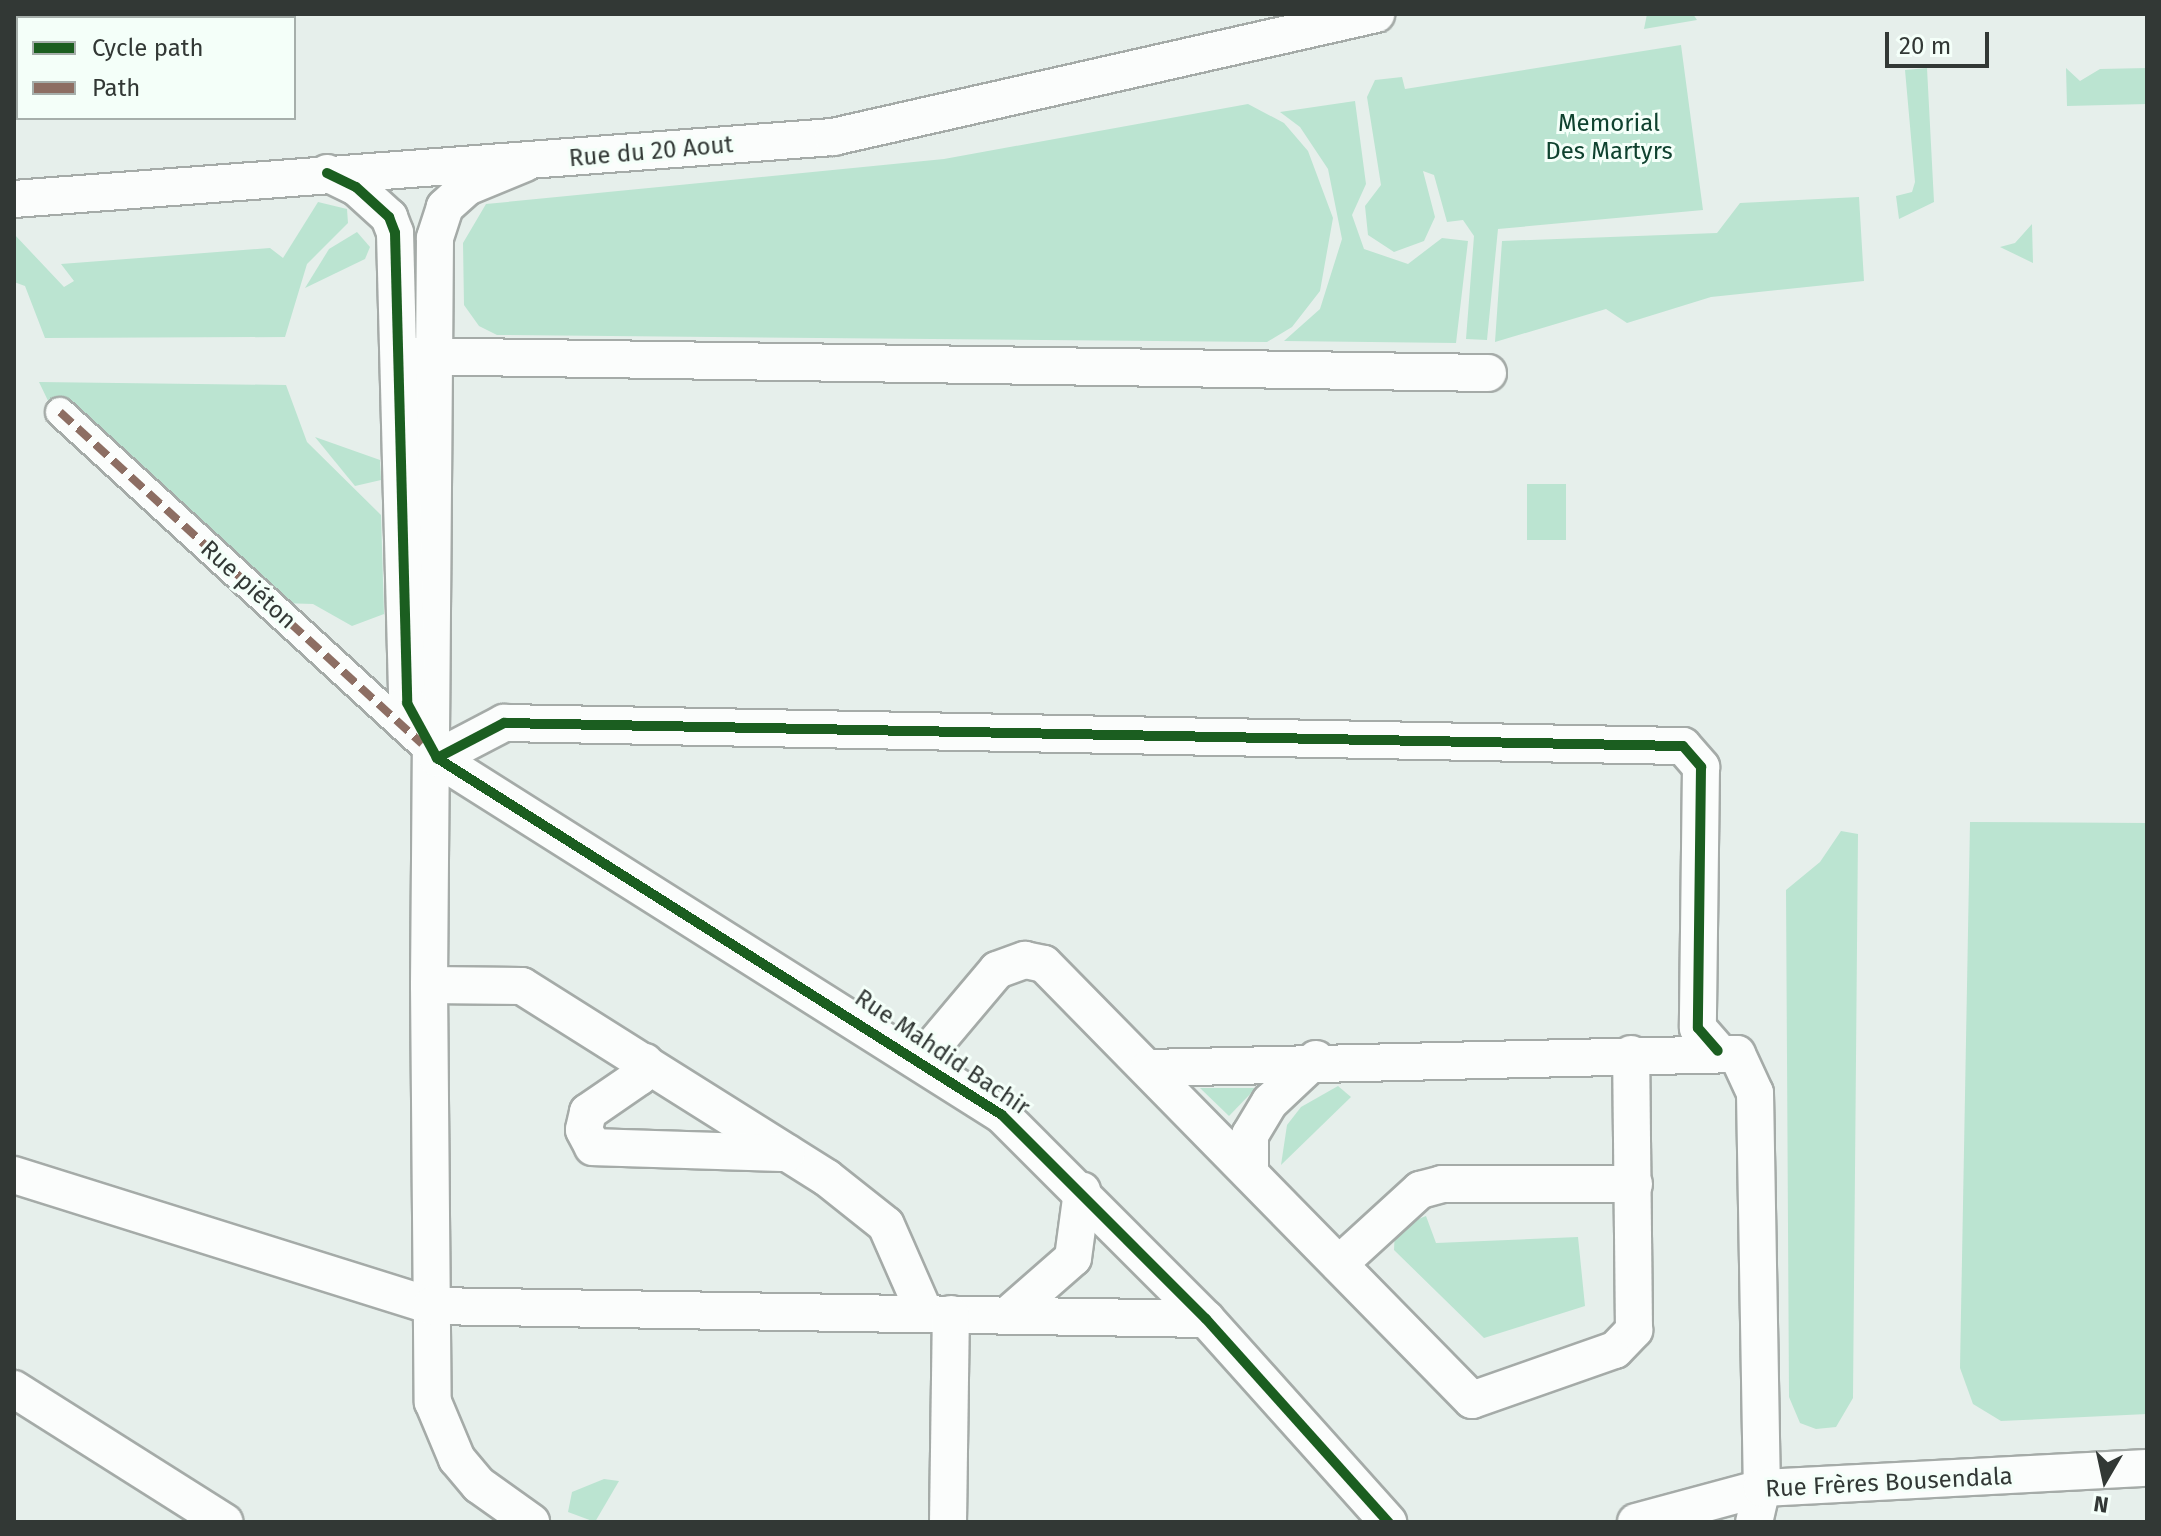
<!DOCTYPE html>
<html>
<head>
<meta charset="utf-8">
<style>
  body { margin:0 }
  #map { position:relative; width:2161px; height:1536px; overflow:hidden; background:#e6efeb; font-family:"Fira Sans",sans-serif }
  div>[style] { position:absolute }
  .green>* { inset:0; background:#bbe4d1; transform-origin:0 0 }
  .roads { filter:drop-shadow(2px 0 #a5aba8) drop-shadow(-2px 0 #a5aba8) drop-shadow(0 2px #a5aba8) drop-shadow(0 -2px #a5aba8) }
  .pedestrian>* { height:28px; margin:-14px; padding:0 14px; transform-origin:14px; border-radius:14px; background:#fbfdfc }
  .minor>* { height:36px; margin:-18px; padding:0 18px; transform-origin:18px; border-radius:18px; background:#fbfdfc }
  .quiet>* { height:8px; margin-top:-4px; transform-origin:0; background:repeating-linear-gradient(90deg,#8d6e63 0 16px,transparent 0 24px) }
  .cycleway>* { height:10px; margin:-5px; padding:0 5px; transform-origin:5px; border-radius:5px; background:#1b5e20 }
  span { translate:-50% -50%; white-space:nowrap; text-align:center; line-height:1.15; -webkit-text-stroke:6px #f4fff9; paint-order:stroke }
  .park-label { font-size:24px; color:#0f422f }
  .street-label { font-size:24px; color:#323835 }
  .frame { position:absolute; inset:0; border:16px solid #323835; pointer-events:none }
  .legend { position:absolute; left:16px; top:16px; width:280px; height:104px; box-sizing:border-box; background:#f4fff9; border:2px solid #a6afab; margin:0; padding:10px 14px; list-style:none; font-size:24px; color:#323835 }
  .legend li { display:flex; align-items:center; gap:16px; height:40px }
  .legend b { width:40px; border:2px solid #a6afab }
  .north { position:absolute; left:2065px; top:1440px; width:80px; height:80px; -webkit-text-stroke:6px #f4fff9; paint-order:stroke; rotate:189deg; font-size:22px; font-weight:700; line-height:32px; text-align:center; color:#323835 }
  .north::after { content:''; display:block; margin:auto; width:28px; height:36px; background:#323835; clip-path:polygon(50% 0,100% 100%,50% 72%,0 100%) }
  .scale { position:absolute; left:1885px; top:32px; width:104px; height:36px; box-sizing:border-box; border:4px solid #323835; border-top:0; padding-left:10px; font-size:24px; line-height:28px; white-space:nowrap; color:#323835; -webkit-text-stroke:6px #f4fff9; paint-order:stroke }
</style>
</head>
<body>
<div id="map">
  <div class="green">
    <div style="clip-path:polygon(1647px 14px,1693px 14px,1697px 20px,1644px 29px)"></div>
    <div style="clip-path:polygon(1681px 45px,1703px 210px,1498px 229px,1487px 340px,1466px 339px,1474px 236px,1463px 220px,1447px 222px,1434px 175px,1423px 171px,1435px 217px,1424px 241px,1394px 252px,1368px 235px,1365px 206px,1381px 185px,1367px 97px,1375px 80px,1402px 77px,1405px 89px)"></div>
    <div style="clip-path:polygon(1927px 68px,1934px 202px,1899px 219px,1896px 196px,1912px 192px,1915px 182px,1905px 70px)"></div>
    <div style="clip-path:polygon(2066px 68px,2080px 81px,2100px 69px,2147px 68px,2147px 104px,2067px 106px)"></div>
    <div style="clip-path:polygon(1355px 101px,1366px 184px,1352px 215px,1364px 249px,1408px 264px,1442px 238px,1468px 241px,1456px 343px,1284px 341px,1320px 309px,1342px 239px,1328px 169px,1300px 127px,1280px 112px)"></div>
    <div style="clip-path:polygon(1248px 104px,1284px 123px,1308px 151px,1333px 218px,1320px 291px,1292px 327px,1267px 342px,497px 335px,479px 326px,464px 305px,463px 243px,486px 204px,944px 159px)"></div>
    <div style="clip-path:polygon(1859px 197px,1864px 281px,1711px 297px,1627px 323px,1606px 309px,1495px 342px,1502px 241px,1717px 233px,1740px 203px)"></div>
    <div style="clip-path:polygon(318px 202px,347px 209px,348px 223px,307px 264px,285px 337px,45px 338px,25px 286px,14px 282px,14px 234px,64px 287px,74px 281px,61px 264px,270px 248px,283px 258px)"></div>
    <div style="clip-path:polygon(2032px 224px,2033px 263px,2000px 247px,2015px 243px)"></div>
    <div style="clip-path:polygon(357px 232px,370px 247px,365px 259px,305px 288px,329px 249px)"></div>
    <div style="clip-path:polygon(39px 382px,286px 385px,307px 442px,381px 515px,384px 614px,352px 626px,313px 604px,281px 603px,51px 407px)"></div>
    <div style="clip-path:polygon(315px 437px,380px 460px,381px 480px,355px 486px)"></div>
    <div style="left:1527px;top:484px;width:39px;height:56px"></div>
    <div style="clip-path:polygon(1970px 822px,2147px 823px,2147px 1414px,2001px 1421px,1973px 1404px,1960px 1368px)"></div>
    <div style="clip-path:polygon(1841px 831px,1858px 834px,1853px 1398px,1836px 1427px,1816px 1429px,1800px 1423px,1789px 1397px,1786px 890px,1820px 862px)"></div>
    <div style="clip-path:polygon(1338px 1086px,1351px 1097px,1281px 1165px,1287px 1125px,1301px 1107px)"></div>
    <div style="clip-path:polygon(1200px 1088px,1256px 1088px,1229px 1116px)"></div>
    <div style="clip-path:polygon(1426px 1216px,1436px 1243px,1578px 1237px,1585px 1306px,1484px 1338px,1394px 1250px,1395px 1228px)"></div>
    <div style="clip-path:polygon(604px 1479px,619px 1481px,595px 1522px,568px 1512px,572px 1492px)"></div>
  </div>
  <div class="roads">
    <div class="pedestrian">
      <div style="left:60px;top:412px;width:494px;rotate:42.5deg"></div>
    </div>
    <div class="minor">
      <div style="left:525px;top:163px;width:63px;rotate:157.5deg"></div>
      <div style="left:467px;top:187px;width:30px;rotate:138deg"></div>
      <div style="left:445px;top:207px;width:33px;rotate:108deg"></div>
      <div style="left:435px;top:238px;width:747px;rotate:90.46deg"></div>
      <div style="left:429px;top:985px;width:417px;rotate:89.5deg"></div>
      <div style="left:433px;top:1402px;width:62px;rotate:67.2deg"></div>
      <div style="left:457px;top:1459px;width:34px;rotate:50deg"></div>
      <div style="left:479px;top:1485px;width:64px;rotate:35.4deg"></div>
      <div style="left:327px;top:173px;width:32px;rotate:26deg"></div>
      <div style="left:356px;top:187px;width:45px;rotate:42.3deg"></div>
      <div style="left:389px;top:217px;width:17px;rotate:69deg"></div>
      <div style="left:395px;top:233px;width:470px;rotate:88.5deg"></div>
      <div style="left:407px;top:703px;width:63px;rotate:61.4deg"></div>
      <div style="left:437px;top:758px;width:668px;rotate:32.29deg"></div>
      <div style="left:1002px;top:1115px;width:288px;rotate:45deg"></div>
      <div style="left:1206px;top:1319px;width:273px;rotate:48.1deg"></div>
      <div style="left:14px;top:199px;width:821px;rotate:-4.33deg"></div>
      <div style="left:833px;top:137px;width:557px;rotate:-12.76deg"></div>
      <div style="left:407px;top:356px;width:1081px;rotate:0.9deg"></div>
      <div style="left:437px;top:758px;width:76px;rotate:-27.6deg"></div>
      <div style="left:504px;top:723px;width:1179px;rotate:1.12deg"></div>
      <div style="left:1683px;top:746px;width:28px;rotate:49deg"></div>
      <div style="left:1701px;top:767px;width:261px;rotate:90.7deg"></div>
      <div style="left:1698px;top:1028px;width:30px;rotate:49deg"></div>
      <div style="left:429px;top:985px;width:93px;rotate:0.6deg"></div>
      <div style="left:522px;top:986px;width:360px;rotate:32.2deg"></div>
      <div style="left:827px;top:1178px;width:75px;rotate:38.5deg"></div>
      <div style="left:886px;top:1225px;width:97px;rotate:66.3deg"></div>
      <div style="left:923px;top:1058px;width:115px;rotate:-49.9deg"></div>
      <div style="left:997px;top:970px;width:30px;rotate:-20deg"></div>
      <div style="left:1025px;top:960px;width:19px;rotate:12deg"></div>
      <div style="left:1044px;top:964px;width:611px;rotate:45.53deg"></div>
      <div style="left:1472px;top:1400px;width:151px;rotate:-19.3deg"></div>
      <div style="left:1615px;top:1350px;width:28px;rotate:-46deg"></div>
      <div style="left:1634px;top:1330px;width:276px;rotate:-90.6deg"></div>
      <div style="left:645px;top:1062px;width:16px;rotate:112deg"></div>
      <div style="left:639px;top:1077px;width:62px;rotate:145.5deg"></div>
      <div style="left:588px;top:1112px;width:18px;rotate:103deg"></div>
      <div style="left:584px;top:1130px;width:19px;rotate:62deg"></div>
      <div style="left:593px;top:1147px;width:194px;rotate:1.8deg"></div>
      <div style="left:1149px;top:1068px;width:588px;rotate:-1.36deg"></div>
      <div style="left:1737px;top:1054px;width:43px;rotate:65.2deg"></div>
      <div style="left:1755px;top:1093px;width:395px;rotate:89deg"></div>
      <div style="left:1762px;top:1488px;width:35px;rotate:103deg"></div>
      <div style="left:1250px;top:1173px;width:38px;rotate:-90deg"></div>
      <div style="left:1250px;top:1135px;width:39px;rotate:-59deg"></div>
      <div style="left:1270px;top:1102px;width:63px;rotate:-43.1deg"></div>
      <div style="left:14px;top:1175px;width:437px;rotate:17.4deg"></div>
      <div style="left:431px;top:1306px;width:775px;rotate:0.96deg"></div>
      <div style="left:1339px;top:1264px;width:110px;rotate:-42.4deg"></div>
      <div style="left:1420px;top:1190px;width:23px;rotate:-15deg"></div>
      <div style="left:1442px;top:1184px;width:192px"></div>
      <div style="left:1009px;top:1314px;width:85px;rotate:-41.2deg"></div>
      <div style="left:1073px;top:1258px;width:68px;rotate:-82.3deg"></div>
      <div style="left:14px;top:1389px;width:249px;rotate:32.3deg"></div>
      <div style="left:948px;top:1522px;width:208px;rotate:-89.2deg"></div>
      <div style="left:1636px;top:1522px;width:131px;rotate:-15.1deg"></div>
      <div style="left:1762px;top:1488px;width:386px;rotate:-3deg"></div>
    </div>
  </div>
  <div class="quiet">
    <div style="left:60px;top:412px;width:491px;rotate:42.5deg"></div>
  </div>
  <div class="cycleway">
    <div style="left:327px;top:173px;width:32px;rotate:26deg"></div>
    <div style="left:356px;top:187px;width:45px;rotate:42.3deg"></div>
    <div style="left:389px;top:217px;width:17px;rotate:69deg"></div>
    <div style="left:395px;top:233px;width:470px;rotate:88.5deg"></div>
    <div style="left:407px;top:703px;width:63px;rotate:61.4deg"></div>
    <div style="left:437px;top:758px;width:668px;rotate:32.29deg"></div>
    <div style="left:1002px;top:1115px;width:288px;rotate:45deg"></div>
    <div style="left:1206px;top:1319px;width:273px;rotate:48.1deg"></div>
    <div style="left:437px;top:758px;width:76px;rotate:-27.6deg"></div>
    <div style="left:504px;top:723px;width:1179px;rotate:1.12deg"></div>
    <div style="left:1683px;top:746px;width:28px;rotate:49deg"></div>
    <div style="left:1701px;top:767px;width:261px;rotate:90.7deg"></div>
    <div style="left:1698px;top:1028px;width:30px;rotate:49deg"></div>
  </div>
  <div class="park-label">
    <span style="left:1609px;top:138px">Memorial<br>Des Martyrs</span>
  </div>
  <div class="street-label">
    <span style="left:651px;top:152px;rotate:-5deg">Rue du 20 Aout</span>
    <span style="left:248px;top:585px;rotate:42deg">Rue piéton</span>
    <span style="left:942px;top:1053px;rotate:34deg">Rue Mahdid Bachir</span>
    <span style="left:1889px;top:1483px;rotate:-3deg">Rue Frères Bousendala</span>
  </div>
  <div class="frame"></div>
  <ul class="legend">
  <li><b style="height:10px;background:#1b5e20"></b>Cycle path</li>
  <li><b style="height:10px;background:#8d6e63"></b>Path</li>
  </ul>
  <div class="north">N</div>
  <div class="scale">20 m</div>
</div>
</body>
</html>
